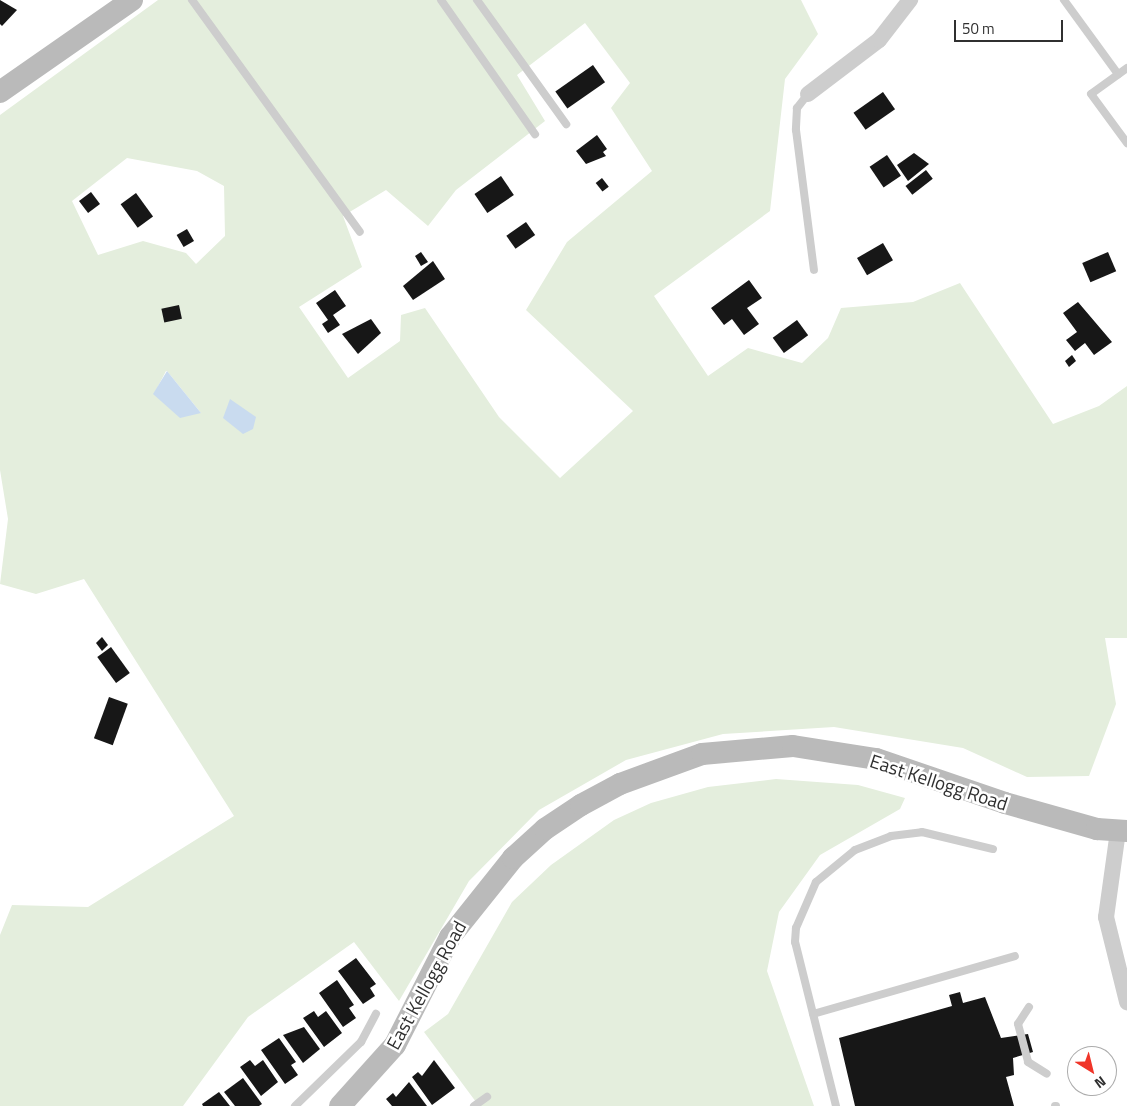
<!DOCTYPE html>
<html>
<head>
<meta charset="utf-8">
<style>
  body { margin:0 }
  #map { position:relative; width:1127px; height:1106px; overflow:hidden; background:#fff; font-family:"Titillium Web",sans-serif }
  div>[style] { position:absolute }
  .green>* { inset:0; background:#e4eedd }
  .water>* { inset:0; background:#c9dbef }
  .building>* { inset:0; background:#171717; transform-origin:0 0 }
  .lane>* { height:8px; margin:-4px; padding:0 4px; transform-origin:4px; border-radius:4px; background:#cdcdcd }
  .street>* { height:16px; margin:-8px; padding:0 8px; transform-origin:8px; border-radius:8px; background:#cdcdcd }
  .secondary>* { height:22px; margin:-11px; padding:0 11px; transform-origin:11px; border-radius:11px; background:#bababa }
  span { translate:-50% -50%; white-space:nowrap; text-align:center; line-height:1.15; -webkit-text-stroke:5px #fff; paint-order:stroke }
  .street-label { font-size:19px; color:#303030 }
  .north { position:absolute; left:1067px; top:1046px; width:50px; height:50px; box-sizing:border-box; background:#fff; border:1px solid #acacac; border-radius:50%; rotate:144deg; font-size:14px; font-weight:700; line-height:20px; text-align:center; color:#303030 }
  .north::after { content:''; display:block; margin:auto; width:18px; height:22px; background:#f03529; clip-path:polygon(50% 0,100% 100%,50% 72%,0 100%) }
  .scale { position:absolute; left:954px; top:20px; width:109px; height:22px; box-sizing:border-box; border:2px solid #303030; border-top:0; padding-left:6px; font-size:15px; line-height:18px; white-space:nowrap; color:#303030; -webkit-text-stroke:4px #fff; paint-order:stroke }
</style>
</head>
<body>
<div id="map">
  <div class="green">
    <div style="clip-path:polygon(evenodd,158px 0,801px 0,818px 34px,785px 79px,770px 211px,654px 296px,708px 376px,748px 348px,802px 363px,828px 338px,841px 308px,913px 302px,960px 283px,1053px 424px,1099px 406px,1127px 386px,1127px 638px,1105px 638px,1116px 704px,1089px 776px,1027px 777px,963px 748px,834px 727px,723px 734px,626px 760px,539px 810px,469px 881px,399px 1001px,354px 942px,248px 1017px,183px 1106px,0 1106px,0 935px,12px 905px,88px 907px,234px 816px,84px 579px,36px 594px,0 584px,8px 519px,0 470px,0 115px,158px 0,585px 23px,630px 83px,611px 108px,652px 171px,567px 242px,526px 310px,633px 411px,560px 478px,499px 417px,425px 308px,401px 315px,400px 341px,348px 378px,299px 307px,362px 267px,343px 216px,386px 190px,428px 226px,456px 190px,545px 121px,517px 75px,585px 23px,158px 0,127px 158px,197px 171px,224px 186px,225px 236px,196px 264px,186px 253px,143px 241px,98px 255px,72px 201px,127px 158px,158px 0,166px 371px,167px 371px,201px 413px,154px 394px,166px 371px)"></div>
    <div style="clip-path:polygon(776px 779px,858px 785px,905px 798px,900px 809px,820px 855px,779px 912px,767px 971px,814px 1106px,479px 1106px,424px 1032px,448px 1014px,512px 902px,551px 865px,614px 820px,651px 803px,708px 787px)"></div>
  </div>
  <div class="water">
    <div style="clip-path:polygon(167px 371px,201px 413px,180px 418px,153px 394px)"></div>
    <div style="clip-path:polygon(230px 399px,256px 417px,253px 429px,243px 434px,223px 418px)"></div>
  </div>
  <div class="building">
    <div style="clip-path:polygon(0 0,17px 10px,2px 26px,0 24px)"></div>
    <div style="left:593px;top:65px;width:21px;height:46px;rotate:55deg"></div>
    <div style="left:883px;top:92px;width:21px;height:36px;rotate:55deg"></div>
    <div style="clip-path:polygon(597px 135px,607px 149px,603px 152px,606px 156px,586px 164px,576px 151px)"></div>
    <div style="clip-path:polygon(914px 153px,929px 164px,908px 181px,897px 165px)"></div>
    <div style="left:887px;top:155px;width:25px;height:21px;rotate:56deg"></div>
    <div style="left:926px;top:170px;width:11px;height:26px;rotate:52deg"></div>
    <div style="left:501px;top:176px;width:23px;height:32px;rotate:56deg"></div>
    <div style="left:602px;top:178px;width:11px;height:8px;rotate:52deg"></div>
    <div style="left:91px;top:192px;width:15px;height:15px;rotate:53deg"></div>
    <div style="left:136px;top:193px;width:29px;height:19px;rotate:54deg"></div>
    <div style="left:526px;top:222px;width:16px;height:24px;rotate:55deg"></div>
    <div style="left:187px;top:229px;width:14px;height:12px;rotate:60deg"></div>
    <div style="left:883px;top:243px;width:20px;height:30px;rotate:60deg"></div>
    <div style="clip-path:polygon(421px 252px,428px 262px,421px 266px,415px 256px)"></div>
    <div style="left:1108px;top:252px;width:21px;height:28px;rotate:67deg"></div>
    <div style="clip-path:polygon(433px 261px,445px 279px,413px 300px,403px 286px)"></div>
    <div style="clip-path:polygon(749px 280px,762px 298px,747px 308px,759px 324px,744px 335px,732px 319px,724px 325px,711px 308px)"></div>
    <div style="clip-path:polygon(335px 290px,346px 306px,333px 315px,340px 325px,328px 333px,322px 324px,328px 320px,316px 303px)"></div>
    <div style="clip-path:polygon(1078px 302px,1112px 342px,1094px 355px,1085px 343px,1075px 351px,1066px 340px,1077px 332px,1063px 313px)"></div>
    <div style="left:179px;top:305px;width:14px;height:18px;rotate:78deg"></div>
    <div style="clip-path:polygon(371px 319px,381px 333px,358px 354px,342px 334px)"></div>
    <div style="left:797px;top:320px;width:19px;height:30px;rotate:54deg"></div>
    <div style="clip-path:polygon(1072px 355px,1076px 361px,1069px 367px,1065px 361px)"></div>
    <div style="clip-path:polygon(102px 637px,108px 645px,102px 651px,96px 643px)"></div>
    <div style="left:111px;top:647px;width:32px;height:17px;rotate:54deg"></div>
    <div style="left:109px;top:697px;width:20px;height:44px;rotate:20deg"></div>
    <div style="clip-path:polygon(356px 958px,376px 984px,370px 988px,375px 996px,363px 1004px,338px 971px)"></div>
    <div style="clip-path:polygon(337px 980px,354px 1005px,349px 1008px,356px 1018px,343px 1027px,319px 993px)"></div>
    <div style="clip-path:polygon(960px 992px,963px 1003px,985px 997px,1001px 1038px,1028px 1034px,1033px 1052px,1013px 1058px,1014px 1075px,1006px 1077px,1014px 1106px,855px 1106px,839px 1038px,952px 1006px,949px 995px)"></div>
    <div style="clip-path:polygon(314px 1011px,318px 1017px,326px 1011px,342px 1033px,324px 1047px,303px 1018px)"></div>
    <div style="clip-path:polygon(304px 1027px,320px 1049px,303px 1063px,283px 1035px)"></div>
    <div style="clip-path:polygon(279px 1038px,296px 1062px,291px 1065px,298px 1075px,285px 1084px,261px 1050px)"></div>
    <div style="clip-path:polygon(250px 1060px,255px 1066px,263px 1060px,278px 1082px,261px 1096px,240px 1067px)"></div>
    <div style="clip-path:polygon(434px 1060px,455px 1088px,432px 1105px,412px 1077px,418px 1072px,422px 1076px)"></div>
    <div style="clip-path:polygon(243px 1078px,262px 1104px,259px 1106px,235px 1106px,224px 1092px)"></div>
    <div style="clip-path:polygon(409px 1082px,427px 1106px,392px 1106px,386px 1099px,393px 1093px,396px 1097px)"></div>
    <div style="clip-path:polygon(219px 1092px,230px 1106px,203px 1106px,202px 1104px)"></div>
  </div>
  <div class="lane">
    <div style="left:192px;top:0;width:286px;rotate:54.1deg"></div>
    <div style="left:441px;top:0;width:164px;rotate:55deg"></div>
    <div style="left:477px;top:0;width:153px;rotate:54.3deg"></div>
    <div style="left:1064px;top:0;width:92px;rotate:53.9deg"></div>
    <div style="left:1127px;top:68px;width:44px;rotate:144.2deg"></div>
    <div style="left:1091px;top:94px;width:61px;rotate:53.7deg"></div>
    <div style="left:808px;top:94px;width:18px;rotate:128deg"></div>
    <div style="left:797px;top:108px;width:22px;rotate:93deg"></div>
    <div style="left:796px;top:130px;width:141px;rotate:82.7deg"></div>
    <div style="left:1029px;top:1007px;width:20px;rotate:123deg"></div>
    <div style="left:1018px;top:1024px;width:39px;rotate:75deg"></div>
    <div style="left:1028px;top:1062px;width:22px;rotate:32deg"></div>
    <div style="left:813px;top:1014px;width:210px;rotate:-16deg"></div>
    <div style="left:295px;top:1106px;width:92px;rotate:-44.1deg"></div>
    <div style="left:361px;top:1042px;width:32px;rotate:-62deg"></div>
    <div style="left:474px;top:1106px;width:16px;rotate:-35deg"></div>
    <div style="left:836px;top:1106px;width:169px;rotate:-104deg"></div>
    <div style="left:795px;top:942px;width:14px;rotate:-86deg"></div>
    <div style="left:796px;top:928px;width:50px;rotate:-66.5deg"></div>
    <div style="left:816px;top:882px;width:50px;rotate:-39.4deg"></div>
    <div style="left:855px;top:850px;width:39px;rotate:-21deg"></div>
    <div style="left:891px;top:836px;width:31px;rotate:-7deg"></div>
    <div style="left:922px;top:832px;width:73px;rotate:13.5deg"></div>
    <div style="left:1055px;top:1106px;width:1px"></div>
  </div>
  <div class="street">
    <div style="left:808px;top:94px;width:89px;rotate:-37.3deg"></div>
    <div style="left:879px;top:40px;width:51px;rotate:-52.2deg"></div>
    <div style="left:1118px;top:831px;width:87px;rotate:97.9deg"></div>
    <div style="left:1106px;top:917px;width:88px;rotate:76.1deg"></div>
  </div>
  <div class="secondary">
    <div style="left:0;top:92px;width:161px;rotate:-34.9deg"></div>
    <div style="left:340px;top:1106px;width:82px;rotate:-48deg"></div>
    <div style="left:395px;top:1045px;width:121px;rotate:-63deg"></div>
    <div style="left:450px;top:937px;width:101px;rotate:-51.4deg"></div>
    <div style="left:513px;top:858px;width:43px;rotate:-42.2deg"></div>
    <div style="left:545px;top:829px;width:43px;rotate:-33.7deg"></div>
    <div style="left:581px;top:805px;width:44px;rotate:-28.3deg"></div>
    <div style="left:620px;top:784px;width:87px;rotate:-20.1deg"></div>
    <div style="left:702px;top:754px;width:91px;rotate:-5deg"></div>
    <div style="left:793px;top:746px;width:84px;rotate:8.9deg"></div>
    <div style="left:876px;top:759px;width:136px;rotate:18.8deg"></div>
    <div style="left:1005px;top:803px;width:96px;rotate:15.8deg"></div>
    <div style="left:1097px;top:829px;width:30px;rotate:4deg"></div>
  </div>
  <div class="street-label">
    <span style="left:939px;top:782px;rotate:18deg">East Kellogg Road</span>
    <span style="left:426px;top:985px;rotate:-61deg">East Kellogg Road</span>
  </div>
  <div class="north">N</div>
  <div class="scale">50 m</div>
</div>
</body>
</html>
